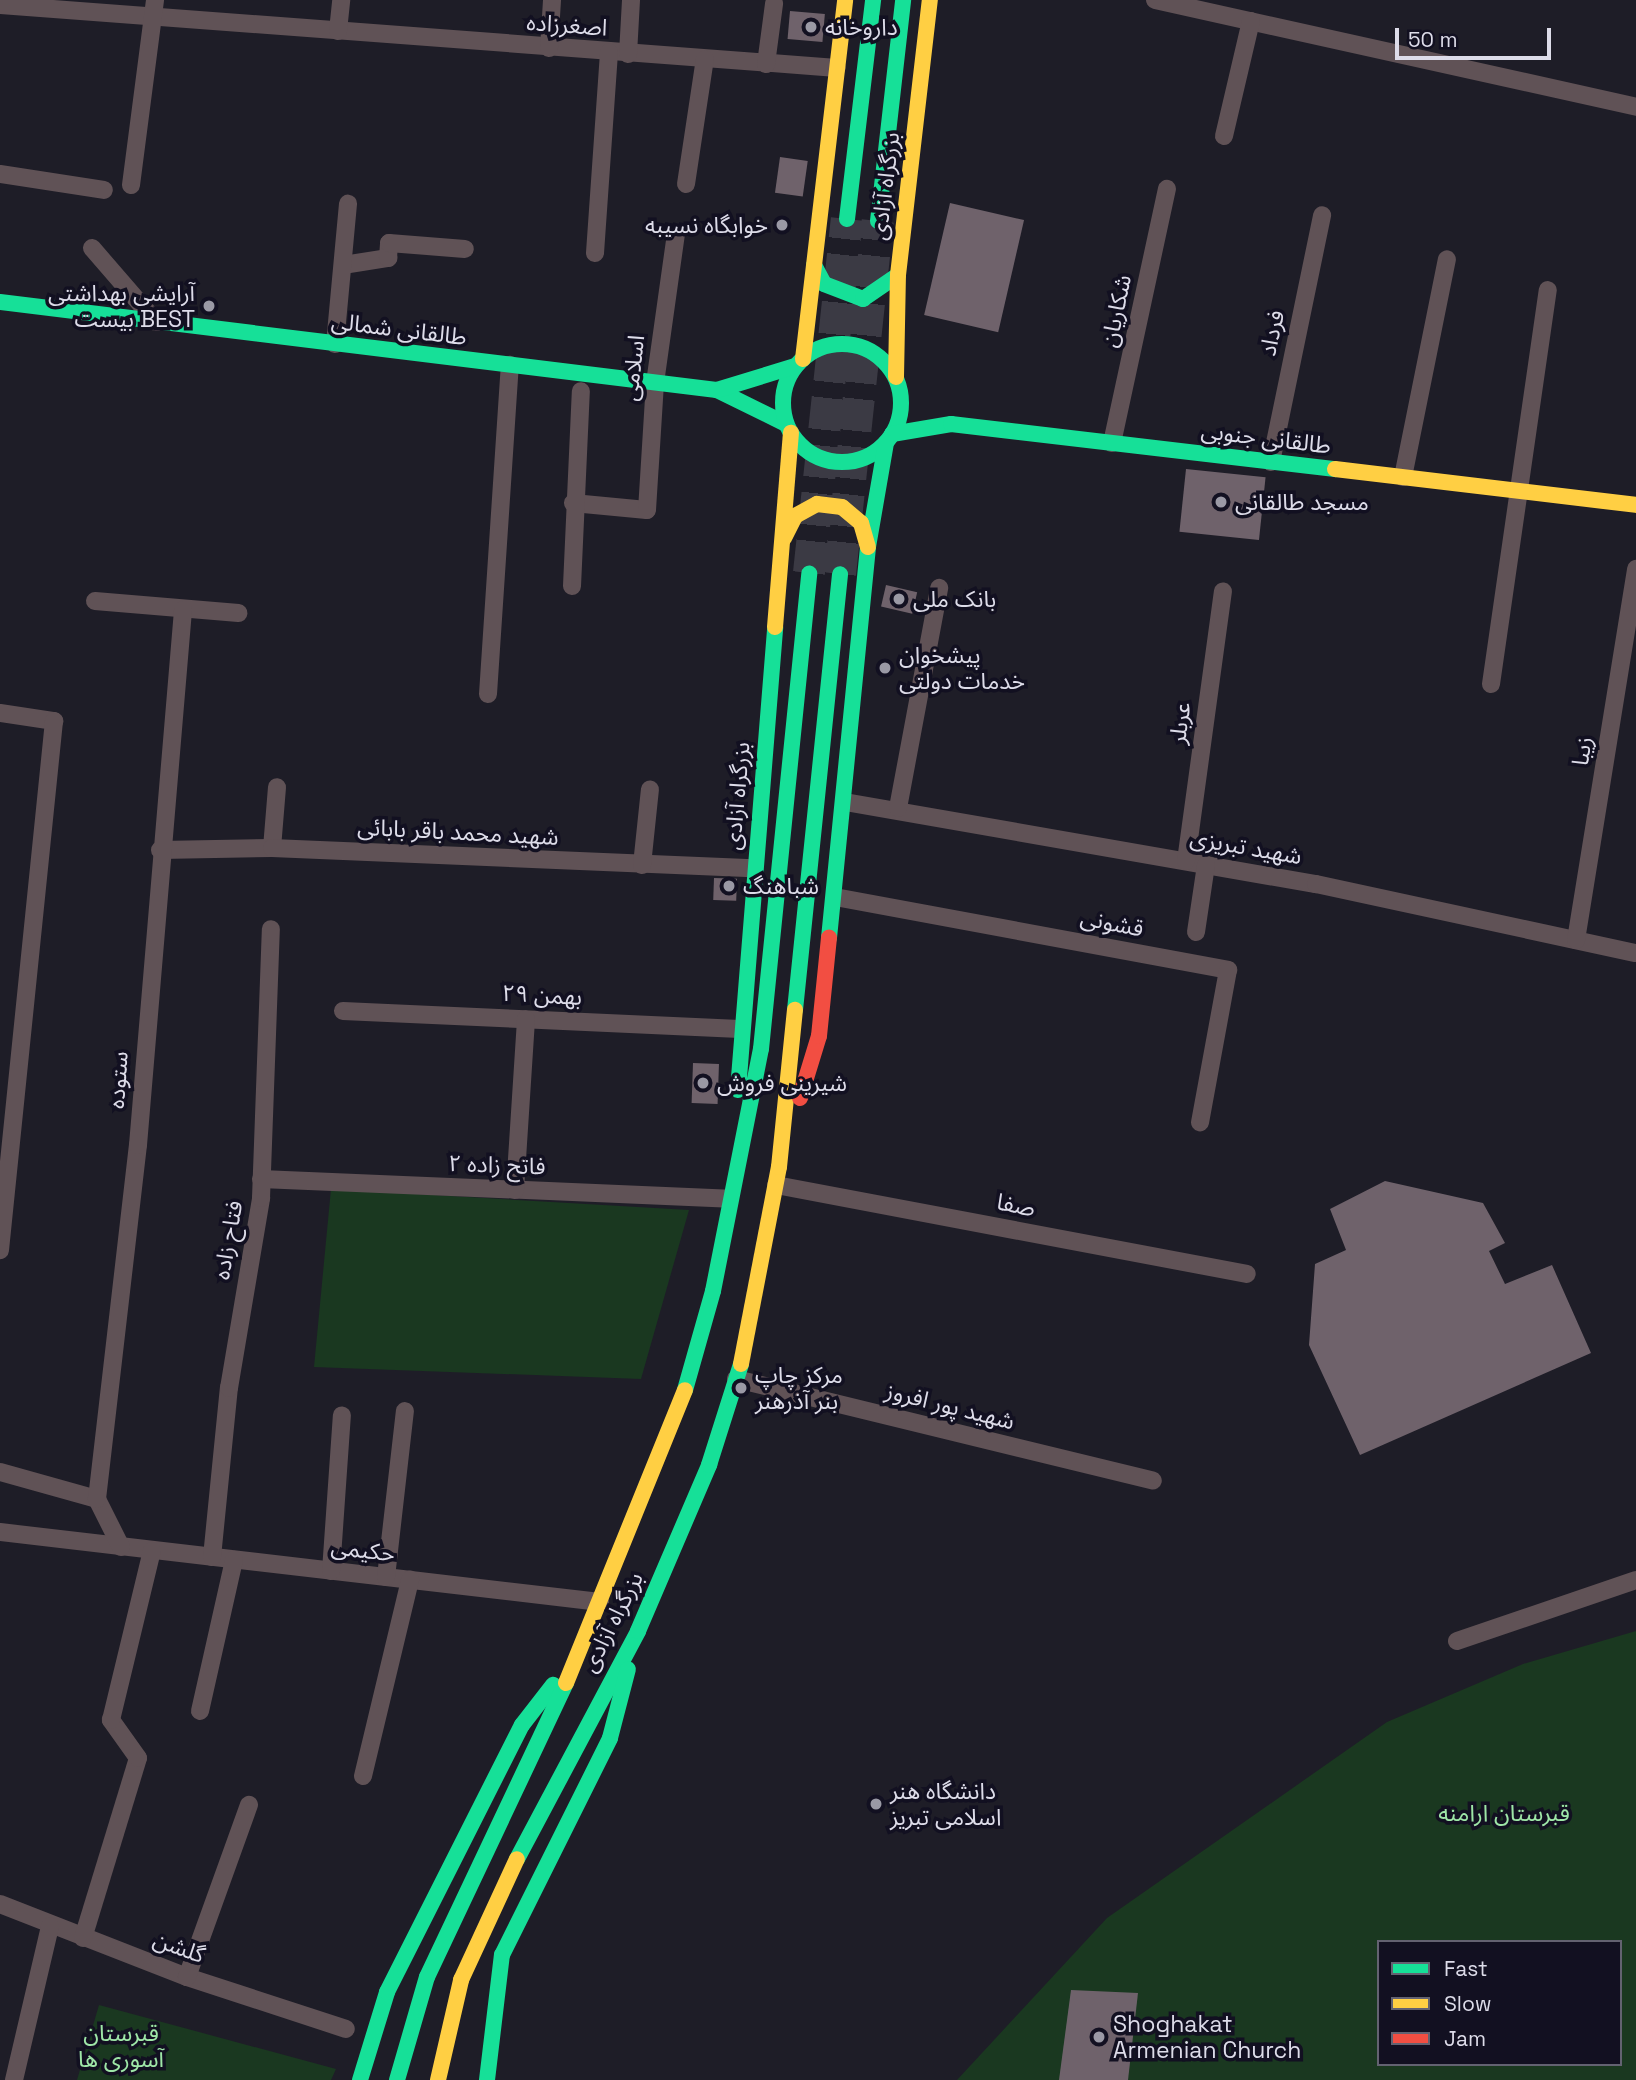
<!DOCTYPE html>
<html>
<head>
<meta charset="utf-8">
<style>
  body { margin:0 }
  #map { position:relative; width:1636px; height:2080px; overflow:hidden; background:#1e1d27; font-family:"Space Grotesk","Noto Sans Arabic",sans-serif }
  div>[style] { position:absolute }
  .green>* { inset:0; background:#1a3820 }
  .building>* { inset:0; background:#6f626b; transform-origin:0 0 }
  .highway-tunnel>* { height:32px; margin-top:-16px; transform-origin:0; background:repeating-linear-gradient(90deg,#3b3a44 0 32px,transparent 0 48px) }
  .street>* { height:18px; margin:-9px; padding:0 9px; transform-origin:9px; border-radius:9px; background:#605256 }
  .fast>* { height:16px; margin:-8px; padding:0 8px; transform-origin:8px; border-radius:8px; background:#16e098 }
  .fast>.ring { margin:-8px; padding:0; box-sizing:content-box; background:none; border:16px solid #16e098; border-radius:50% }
  .slow>* { height:16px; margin:-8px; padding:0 8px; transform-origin:8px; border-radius:8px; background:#ffcf43 }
  .jam>* { height:16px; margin:-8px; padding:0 8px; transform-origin:8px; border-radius:8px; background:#f24e42 }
  .dots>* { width:19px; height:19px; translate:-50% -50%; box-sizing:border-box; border:4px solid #121021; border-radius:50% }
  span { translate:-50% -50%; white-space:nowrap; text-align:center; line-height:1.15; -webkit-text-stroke:7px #121021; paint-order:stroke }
  .street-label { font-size:23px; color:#dddce9 }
  .poi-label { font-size:23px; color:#dddce9 }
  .left { translate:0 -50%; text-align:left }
  .right { translate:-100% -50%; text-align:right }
  .park-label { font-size:23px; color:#9ee6a7 }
  .legend { position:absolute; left:1377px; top:1940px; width:245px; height:126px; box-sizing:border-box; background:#121021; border:2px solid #636271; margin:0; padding:9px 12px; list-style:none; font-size:21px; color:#dddce9 }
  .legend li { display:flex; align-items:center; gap:14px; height:35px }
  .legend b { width:35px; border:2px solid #636271 }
  .scale { position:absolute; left:1395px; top:28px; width:156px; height:32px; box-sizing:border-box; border:4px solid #dddce9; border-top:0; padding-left:9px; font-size:21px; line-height:24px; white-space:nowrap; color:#dddce9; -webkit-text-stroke:5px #121021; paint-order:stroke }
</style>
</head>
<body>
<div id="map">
  <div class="green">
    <div style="clip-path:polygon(331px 1189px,689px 1210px,641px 1379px,314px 1367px)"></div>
    <div style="clip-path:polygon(evenodd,1636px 1631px,1636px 2080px,957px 2080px,1107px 1918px,1387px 1722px,1523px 1664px,1636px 1631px,1379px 1942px,1620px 1942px,1620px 2064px,1379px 2064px,1379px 1942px)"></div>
    <div style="clip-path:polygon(99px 2005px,336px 2069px,331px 2080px,77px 2080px)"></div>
  </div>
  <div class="building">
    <div style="left:790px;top:11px;width:35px;height:28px;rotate:5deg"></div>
    <div style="left:780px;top:157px;width:28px;height:36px;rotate:8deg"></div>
    <div style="left:950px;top:203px;width:76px;height:115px;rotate:13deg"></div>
    <div style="left:1186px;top:469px;width:80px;height:63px;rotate:6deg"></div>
    <div style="left:886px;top:585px;width:32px;height:22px;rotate:13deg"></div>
    <div style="left:714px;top:878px;width:23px;height:22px;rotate:2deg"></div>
    <div style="left:693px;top:1063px;width:26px;height:40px;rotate:2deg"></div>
    <div style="clip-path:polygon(1385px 1181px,1483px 1203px,1505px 1243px,1489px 1251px,1505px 1284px,1552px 1265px,1591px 1353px,1360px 1455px,1309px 1345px,1315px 1264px,1346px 1250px,1330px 1209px)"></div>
    <div style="clip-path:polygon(1071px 1990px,1138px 1993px,1128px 2080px,1059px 2080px)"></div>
  </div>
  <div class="highway-tunnel">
    <div style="left:809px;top:573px;width:356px;rotate:-83.9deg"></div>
    <div style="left:840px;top:574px;width:355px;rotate:-83.9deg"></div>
  </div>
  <div class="street">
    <div style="left:1155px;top:0;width:493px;rotate:12.5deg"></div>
    <div style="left:0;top:5px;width:839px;rotate:4.3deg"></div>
    <div style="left:338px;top:31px;width:31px;rotate:-84deg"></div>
    <div style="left:549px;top:48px;width:48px;rotate:-86.4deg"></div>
    <div style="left:628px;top:54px;width:54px;rotate:-86.8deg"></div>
    <div style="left:766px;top:64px;width:61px;rotate:-82.4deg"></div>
    <div style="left:1224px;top:136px;width:118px;rotate:-76.8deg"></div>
    <div style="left:0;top:174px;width:105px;rotate:8.7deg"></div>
    <div style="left:686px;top:184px;width:126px;rotate:-81.4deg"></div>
    <div style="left:131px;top:185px;width:187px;rotate:-82.6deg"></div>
    <div style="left:92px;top:248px;width:98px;rotate:49.1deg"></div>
    <div style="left:595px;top:253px;width:201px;rotate:-86deg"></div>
    <div style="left:343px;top:265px;width:46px;rotate:-8.8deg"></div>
    <div style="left:388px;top:258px;width:15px;rotate:-86deg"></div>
    <div style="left:389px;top:243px;width:76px;rotate:4.5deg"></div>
    <div style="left:335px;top:344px;width:141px;rotate:-84.7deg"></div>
    <div style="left:1112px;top:443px;width:260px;rotate:-77.8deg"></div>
    <div style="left:1271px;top:462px;width:252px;rotate:-78.3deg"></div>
    <div style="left:1403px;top:477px;width:222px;rotate:-78.6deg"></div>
    <div style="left:573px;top:503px;width:74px;rotate:5.4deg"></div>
    <div style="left:647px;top:510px;width:127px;rotate:-86.4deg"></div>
    <div style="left:655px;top:383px;width:151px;rotate:-82deg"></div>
    <div style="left:572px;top:586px;width:195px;rotate:-87.4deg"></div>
    <div style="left:95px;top:601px;width:144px;rotate:4.8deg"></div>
    <div style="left:1491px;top:684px;width:398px;rotate:-81.8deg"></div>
    <div style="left:488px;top:694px;width:330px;rotate:-86.2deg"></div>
    <div style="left:0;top:713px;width:55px;rotate:8.4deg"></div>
    <div style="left:54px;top:721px;width:532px;rotate:95.83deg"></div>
    <div style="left:845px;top:802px;width:478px;rotate:9.9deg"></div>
    <div style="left:1316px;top:884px;width:327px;rotate:12.2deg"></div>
    <div style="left:898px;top:808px;width:224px;rotate:-79.4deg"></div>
    <div style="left:272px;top:848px;width:61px;rotate:-85.3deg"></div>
    <div style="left:160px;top:850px;width:112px;rotate:-1deg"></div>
    <div style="left:272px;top:848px;width:481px;rotate:2.4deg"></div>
    <div style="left:1186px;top:861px;width:272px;rotate:-82.2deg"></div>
    <div style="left:642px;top:865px;width:76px;rotate:-84deg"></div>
    <div style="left:835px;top:897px;width:400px;rotate:10.5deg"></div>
    <div style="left:1228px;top:970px;width:155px;rotate:100.4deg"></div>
    <div style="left:1196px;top:932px;width:68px;rotate:-81.5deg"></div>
    <div style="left:1576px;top:940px;width:376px;rotate:-80.8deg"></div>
    <div style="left:343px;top:1011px;width:397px;rotate:2.6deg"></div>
    <div style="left:261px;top:1179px;width:469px;rotate:2.4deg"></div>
    <div style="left:776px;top:1185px;width:479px;rotate:10.7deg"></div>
    <div style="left:515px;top:1190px;width:171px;rotate:-86.3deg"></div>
    <div style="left:736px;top:1379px;width:429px;rotate:13.7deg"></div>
    <div style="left:0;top:1472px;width:101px;rotate:15.6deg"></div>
    <div style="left:0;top:1532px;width:604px;rotate:6.65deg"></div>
    <div style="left:121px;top:1547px;width:54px;rotate:-116.6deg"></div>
    <div style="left:97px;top:1499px;width:356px;rotate:-83.4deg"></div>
    <div style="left:138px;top:1145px;width:537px;rotate:-85.19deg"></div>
    <div style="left:212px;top:1557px;width:170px;rotate:-84.3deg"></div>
    <div style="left:229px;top:1388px;width:193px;rotate:-80.4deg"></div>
    <div style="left:261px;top:1198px;width:269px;rotate:-87.9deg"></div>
    <div style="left:331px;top:1571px;width:156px;rotate:-86deg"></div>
    <div style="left:386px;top:1577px;width:167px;rotate:-83.5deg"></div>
    <div style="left:1457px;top:1641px;width:189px;rotate:-18.8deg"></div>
    <div style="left:200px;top:1711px;width:155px;rotate:-77.3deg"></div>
    <div style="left:363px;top:1776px;width:202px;rotate:-76.5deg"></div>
    <div style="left:0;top:1904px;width:201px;rotate:21.3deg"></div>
    <div style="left:187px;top:1977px;width:167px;rotate:18.1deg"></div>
    <div style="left:83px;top:1938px;width:188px;rotate:-73deg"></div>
    <div style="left:138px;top:1758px;width:47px;rotate:-125.4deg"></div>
    <div style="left:111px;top:1720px;width:174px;rotate:-76.4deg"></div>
    <div style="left:187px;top:1977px;width:183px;rotate:-70.2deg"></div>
    <div style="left:14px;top:2080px;width:158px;rotate:-76.8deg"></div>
  </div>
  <div class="fast">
    <div style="left:847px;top:219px;width:221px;rotate:-83.2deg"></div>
    <div style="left:878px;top:221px;width:222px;rotate:-83.5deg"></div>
    <div style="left:814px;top:265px;width:21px;rotate:62deg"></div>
    <div style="left:824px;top:284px;width:42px;rotate:21deg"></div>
    <div style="left:863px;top:299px;width:42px;rotate:-34.4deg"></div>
    <div style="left:0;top:302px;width:722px;rotate:7deg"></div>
    <div style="left:717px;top:390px;width:77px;rotate:26.2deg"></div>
    <div class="ring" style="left:783px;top:344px;width:102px;height:102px"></div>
    <div style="left:717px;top:390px;width:82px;rotate:-17.1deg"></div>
    <div style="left:892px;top:434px;width:60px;rotate:-9.6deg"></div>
    <div style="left:951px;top:424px;width:387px;rotate:6.7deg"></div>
    <div style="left:829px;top:938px;width:393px;rotate:-84.3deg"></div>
    <div style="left:868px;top:547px;width:106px;rotate:-80.2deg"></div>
    <div style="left:795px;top:1010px;width:438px;rotate:-84.1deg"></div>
    <div style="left:738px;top:1090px;width:464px;rotate:-85.4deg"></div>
    <div style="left:685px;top:1390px;width:103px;rotate:-74.2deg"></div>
    <div style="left:713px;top:1291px;width:247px;rotate:-78.8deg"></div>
    <div style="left:761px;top:1049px;width:478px;rotate:-84.2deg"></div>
    <div style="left:517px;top:1859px;width:258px;rotate:-62deg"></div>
    <div style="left:638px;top:1631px;width:181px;rotate:-66.8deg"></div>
    <div style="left:709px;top:1465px;width:106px;rotate:-72.4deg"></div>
    <div style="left:360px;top:2080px;width:92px;rotate:-72.9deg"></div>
    <div style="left:387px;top:1992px;width:299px;rotate:-63.2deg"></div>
    <div style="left:522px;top:1725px;width:51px;rotate:-52.2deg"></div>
    <div style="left:397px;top:2080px;width:107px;rotate:-73.8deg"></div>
    <div style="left:427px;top:1977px;width:325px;rotate:-64.7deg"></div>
    <div style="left:487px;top:2080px;width:126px;rotate:-83.2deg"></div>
    <div style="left:502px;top:1955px;width:242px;rotate:-63.5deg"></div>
    <div style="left:610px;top:1738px;width:71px;rotate:-75.4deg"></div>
  </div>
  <div class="slow">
    <div style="left:803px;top:359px;width:361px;rotate:-83.3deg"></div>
    <div style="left:896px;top:377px;width:102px;rotate:-88.9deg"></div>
    <div style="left:898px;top:275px;width:277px;rotate:-83.4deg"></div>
    <div style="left:1335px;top:469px;width:303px;rotate:6.8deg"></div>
    <div style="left:784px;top:538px;width:25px;rotate:-63deg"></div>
    <div style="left:795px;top:516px;width:25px;rotate:-29deg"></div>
    <div style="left:817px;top:504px;width:25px;rotate:7deg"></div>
    <div style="left:842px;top:507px;width:25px;rotate:40deg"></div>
    <div style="left:861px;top:523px;width:25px;rotate:74deg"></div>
    <div style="left:775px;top:627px;width:195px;rotate:-85.3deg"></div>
    <div style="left:741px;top:1364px;width:201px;rotate:-79.1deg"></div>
    <div style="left:779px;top:1167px;width:158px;rotate:-84.2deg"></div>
    <div style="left:566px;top:1683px;width:316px;rotate:-67.9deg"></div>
    <div style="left:438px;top:2080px;width:103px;rotate:-77deg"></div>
    <div style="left:461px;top:1980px;width:133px;rotate:-65.2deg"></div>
  </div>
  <div class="jam">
    <div style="left:800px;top:1098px;width:65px;rotate:-73deg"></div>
    <div style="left:819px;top:1036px;width:99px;rotate:-84.2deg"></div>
  </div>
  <div class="dots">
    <div style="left:811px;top:27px;background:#9a99a5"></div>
    <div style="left:782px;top:225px;background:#9a99a5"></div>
    <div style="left:209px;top:306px;background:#9a99a5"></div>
    <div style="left:1221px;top:502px;background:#9a99a5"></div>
    <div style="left:899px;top:599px;background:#9a99a5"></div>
    <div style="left:885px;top:668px;background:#9a99a5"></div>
    <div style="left:729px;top:886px;background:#9a99a5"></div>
    <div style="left:703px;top:1083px;background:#9a99a5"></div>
    <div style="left:741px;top:1388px;background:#9a99a5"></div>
    <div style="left:876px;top:1804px;background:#9a99a5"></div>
    <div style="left:1099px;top:2037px;background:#9a99a5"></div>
  </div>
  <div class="street-label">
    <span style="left:567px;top:25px;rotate:4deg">اصغرزاده</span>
    <span style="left:885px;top:186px;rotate:-83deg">بزرگراه آزادی</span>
    <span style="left:1116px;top:311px;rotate:-78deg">شکاریان</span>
    <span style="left:399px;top:329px;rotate:7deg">طالقانی شمالی</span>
    <span style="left:1272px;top:333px;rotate:-78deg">فرداد</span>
    <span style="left:633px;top:368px;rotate:-84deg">اسلامی</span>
    <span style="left:1266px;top:438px;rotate:7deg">طالقانی جنوبی</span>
    <span style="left:1180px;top:723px;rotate:-82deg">عربلر</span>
    <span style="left:1582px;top:751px;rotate:-81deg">زیبا</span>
    <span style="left:737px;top:796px;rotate:-85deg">بزرگراه آزادی</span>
    <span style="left:458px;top:832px;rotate:3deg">شهید محمد باقر بابائی</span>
    <span style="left:1246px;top:847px;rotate:10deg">شهید تبریزی</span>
    <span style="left:1112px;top:923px;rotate:11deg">قشونی</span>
    <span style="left:542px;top:995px;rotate:3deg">۲۹ بهمن</span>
    <span style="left:118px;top:1080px;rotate:-86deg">ستوده</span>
    <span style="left:497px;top:1165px;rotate:2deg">فاتح زاده ۲</span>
    <span style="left:1016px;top:1205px;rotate:11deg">صفا</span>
    <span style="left:228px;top:1240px;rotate:-80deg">فتاح زاده</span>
    <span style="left:950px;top:1406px;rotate:14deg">شهید پور افروز</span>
    <span style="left:363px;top:1550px;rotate:7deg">حکیمی</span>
    <span style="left:612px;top:1622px;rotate:-63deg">بزرگراه آزادی</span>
    <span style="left:179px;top:1947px;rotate:20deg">گلشن</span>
  </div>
  <div class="poi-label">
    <span class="left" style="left:825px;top:27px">داروخانه</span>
    <span class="right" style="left:768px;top:225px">خوابگاه نسیبه</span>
    <span class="right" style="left:195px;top:306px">آرایشی بهداشتی<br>بیست BEST</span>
    <span class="left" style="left:1235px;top:502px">مسجد طالقانی</span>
    <span class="left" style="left:913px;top:599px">بانک ملی</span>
    <span class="left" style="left:899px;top:668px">پیشخوان<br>خدمات دولتی</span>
    <span class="left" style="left:743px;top:886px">شباهنگ</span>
    <span class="left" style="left:717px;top:1083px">شیرینی فروش</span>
    <span class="left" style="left:755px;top:1388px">مرکز چاپ<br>بنر آذرهنر</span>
    <span class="left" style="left:890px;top:1804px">دانشگاه هنر<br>اسلامی تبریز</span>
    <span class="left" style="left:1113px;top:2037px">Shoghakat<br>Armenian Church</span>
  </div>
  <div class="park-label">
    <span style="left:1504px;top:1813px">قبرستان ارامنه</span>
    <span style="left:121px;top:2046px">قبرستان<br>آسوری ها</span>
  </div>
  <ul class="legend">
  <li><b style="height:9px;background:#16e098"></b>Fast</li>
  <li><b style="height:9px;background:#ffcf43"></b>Slow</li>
  <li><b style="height:9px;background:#f24e42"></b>Jam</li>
  </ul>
  <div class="scale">50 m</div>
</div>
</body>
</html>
